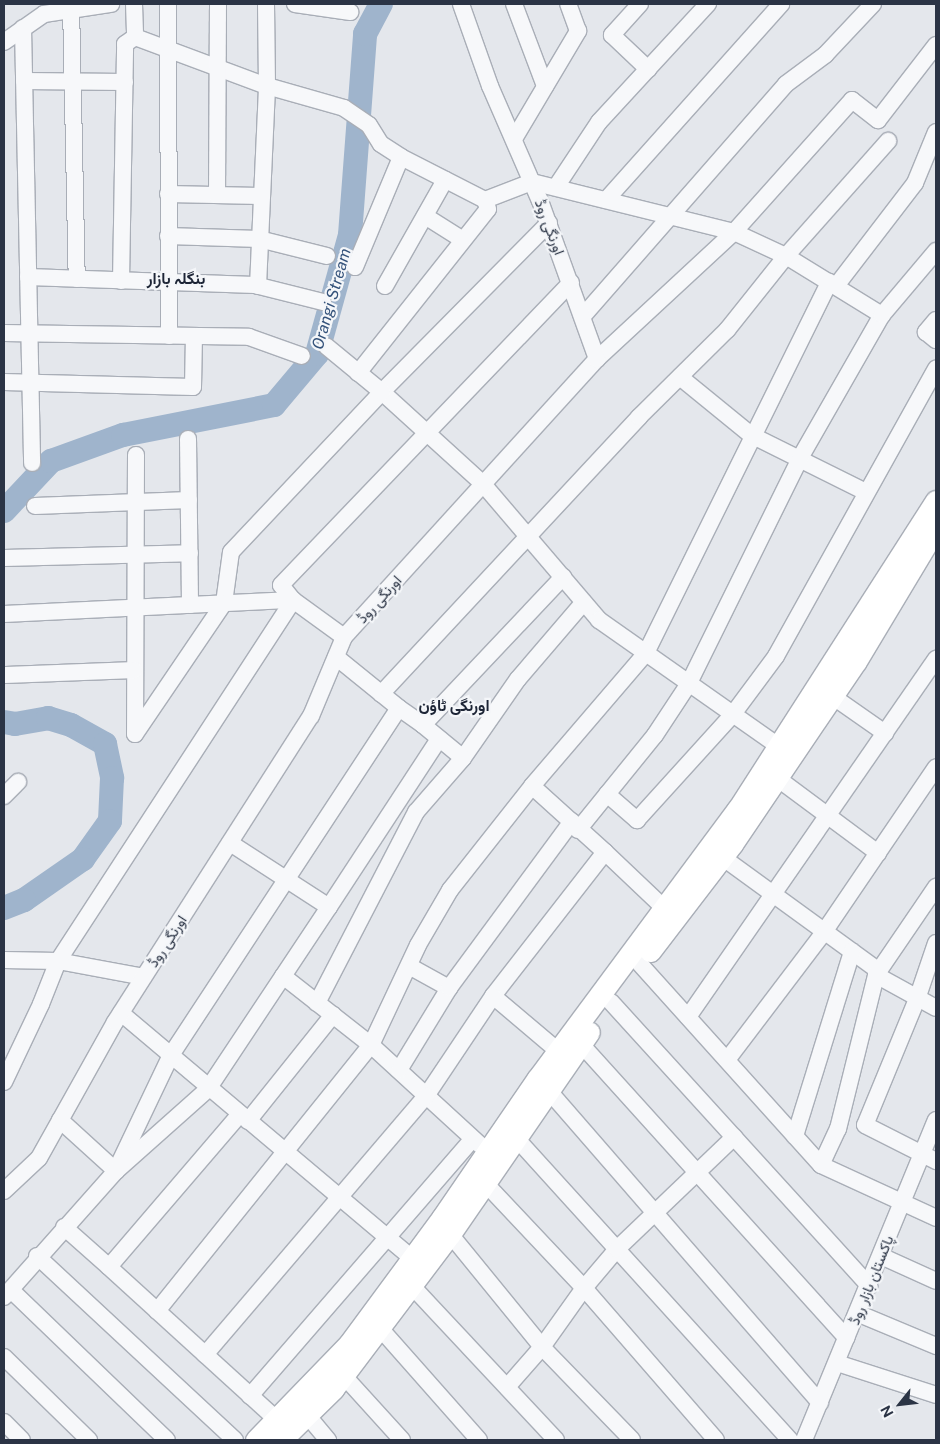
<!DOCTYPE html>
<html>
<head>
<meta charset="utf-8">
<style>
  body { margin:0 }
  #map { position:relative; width:940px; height:1444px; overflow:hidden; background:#e4e7ec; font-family:"Public Sans",Vazirmatn,sans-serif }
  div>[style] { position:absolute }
  .river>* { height:24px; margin:-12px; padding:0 12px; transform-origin:12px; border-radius:12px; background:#9fb4cc }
  .roads { filter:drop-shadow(1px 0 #a9aeb7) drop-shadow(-1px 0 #a9aeb7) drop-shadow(0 1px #a9aeb7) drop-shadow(0 -1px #a9aeb7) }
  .minor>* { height:16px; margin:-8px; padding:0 8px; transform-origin:8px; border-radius:8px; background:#f7f8fa }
  .major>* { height:21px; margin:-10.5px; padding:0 10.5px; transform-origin:10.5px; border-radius:10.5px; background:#fff }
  span { translate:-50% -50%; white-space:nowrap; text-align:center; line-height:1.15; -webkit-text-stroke:4.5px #f4f6f9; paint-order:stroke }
  .street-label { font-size:15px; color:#2b3445 }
  .neighbourhood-label { font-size:16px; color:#1d2536; font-weight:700 }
  .water-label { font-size:16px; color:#34527a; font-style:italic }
  .frame { position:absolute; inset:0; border:5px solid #2b3445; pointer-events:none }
  .north { position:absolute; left:875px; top:1379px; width:50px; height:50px; -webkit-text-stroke:4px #f4f6f9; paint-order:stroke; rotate:241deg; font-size:14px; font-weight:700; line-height:20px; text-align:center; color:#2b3445 }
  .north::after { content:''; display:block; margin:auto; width:18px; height:22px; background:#2b3445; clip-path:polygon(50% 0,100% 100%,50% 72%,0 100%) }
</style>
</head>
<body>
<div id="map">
  <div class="river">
    <div style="left:4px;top:511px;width:69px;rotate:-46.8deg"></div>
    <div style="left:51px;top:461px;width:77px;rotate:-19.9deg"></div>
    <div style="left:123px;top:435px;width:154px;rotate:-11.2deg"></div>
    <div style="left:274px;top:405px;width:67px;rotate:-49.9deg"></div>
    <div style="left:317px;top:354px;width:123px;rotate:-74.5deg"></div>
    <div style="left:350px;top:235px;width:202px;rotate:-85.7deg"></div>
    <div style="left:365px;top:34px;width:34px;rotate:-62deg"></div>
    <div style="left:4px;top:722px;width:11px;rotate:10deg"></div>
    <div style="left:15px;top:724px;width:34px;rotate:-10deg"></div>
    <div style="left:48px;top:718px;width:24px;rotate:17deg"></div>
    <div style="left:71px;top:725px;width:39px;rotate:29deg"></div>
    <div style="left:105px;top:744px;width:35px;rotate:78deg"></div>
    <div style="left:112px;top:778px;width:43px;rotate:92.7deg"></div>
    <div style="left:110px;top:821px;width:47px;rotate:125.4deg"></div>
    <div style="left:83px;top:859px;width:72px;rotate:145.2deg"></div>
    <div style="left:24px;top:900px;width:22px;rotate:158deg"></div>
  </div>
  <div class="roads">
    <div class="minor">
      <div style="left:71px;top:4px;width:275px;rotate:88.8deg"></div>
      <div style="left:134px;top:4px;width:33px;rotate:88deg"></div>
      <div style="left:135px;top:37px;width:141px;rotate:20.4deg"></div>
      <div style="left:267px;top:86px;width:80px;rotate:15.9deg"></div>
      <div style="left:344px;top:108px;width:30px;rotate:34deg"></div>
      <div style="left:369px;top:125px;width:22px;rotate:58deg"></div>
      <div style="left:381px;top:144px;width:24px;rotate:33deg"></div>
      <div style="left:401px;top:157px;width:94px;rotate:27.1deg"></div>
      <div style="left:485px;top:200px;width:50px;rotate:-21deg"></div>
      <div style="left:532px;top:182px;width:208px;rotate:13.9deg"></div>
      <div style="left:734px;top:232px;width:57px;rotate:24.8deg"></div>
      <div style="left:786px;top:256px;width:113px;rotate:31.6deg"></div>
      <div style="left:168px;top:4px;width:332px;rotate:89.8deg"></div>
      <div style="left:295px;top:4px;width:56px;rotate:8.3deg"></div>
      <div style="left:514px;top:4px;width:88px;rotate:69.3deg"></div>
      <div style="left:640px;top:4px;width:42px;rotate:132.1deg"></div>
      <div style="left:612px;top:35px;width:50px;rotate:43.4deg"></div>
      <div style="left:23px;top:28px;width:435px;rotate:88.8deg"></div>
      <div style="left:4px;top:42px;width:49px;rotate:-35deg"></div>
      <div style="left:44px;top:14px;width:68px;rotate:-8.5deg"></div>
      <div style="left:24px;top:81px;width:101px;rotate:0.6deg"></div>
      <div style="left:514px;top:139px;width:126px;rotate:-59.3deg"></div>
      <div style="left:578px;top:31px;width:29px;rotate:-110deg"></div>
      <div style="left:556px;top:187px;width:78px;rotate:-56.5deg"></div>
      <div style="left:599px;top:122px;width:161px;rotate:-47.3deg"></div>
      <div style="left:168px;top:194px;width:92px;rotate:1.2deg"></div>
      <div style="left:217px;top:195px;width:191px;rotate:-89.7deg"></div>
      <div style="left:606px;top:200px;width:263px;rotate:-48.2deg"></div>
      <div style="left:425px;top:216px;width:45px;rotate:32.3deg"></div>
      <div style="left:549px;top:223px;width:238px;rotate:134.7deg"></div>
      <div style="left:382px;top:392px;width:137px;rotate:42.3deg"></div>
      <div style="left:483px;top:484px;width:179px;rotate:49.5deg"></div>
      <div style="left:599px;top:620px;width:219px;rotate:35.1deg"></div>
      <div style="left:168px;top:236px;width:91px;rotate:1.9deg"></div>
      <div style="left:259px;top:239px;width:70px;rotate:14deg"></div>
      <div style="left:355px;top:267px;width:119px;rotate:-67.3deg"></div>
      <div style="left:28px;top:277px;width:227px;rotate:2deg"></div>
      <div style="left:255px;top:285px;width:70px;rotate:14deg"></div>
      <div style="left:121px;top:281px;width:237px;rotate:-89deg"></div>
      <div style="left:125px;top:44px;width:12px;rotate:-35deg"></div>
      <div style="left:258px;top:286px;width:200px;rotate:-87.4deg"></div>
      <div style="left:267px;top:86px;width:82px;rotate:-90.7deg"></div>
      <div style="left:385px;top:286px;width:122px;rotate:-60.5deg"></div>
      <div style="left:836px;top:286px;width:130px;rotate:-52.5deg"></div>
      <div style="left:915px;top:183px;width:55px;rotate:-67.6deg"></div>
      <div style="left:583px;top:316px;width:308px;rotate:-48.8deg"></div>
      <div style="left:786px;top:84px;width:49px;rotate:-36.6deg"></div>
      <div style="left:825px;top:55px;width:70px;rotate:-46.7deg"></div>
      <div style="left:936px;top:320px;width:16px;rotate:130deg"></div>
      <div style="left:926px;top:332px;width:13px;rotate:39deg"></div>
      <div style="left:4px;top:333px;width:245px;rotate:0.9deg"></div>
      <div style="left:249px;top:337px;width:56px;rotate:19.7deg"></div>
      <div style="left:597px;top:359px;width:187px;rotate:-42.8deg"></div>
      <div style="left:734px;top:232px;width:177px;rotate:-48.2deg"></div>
      <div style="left:852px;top:100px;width:33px;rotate:38deg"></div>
      <div style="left:878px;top:120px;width:95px;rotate:-52.3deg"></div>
      <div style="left:358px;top:373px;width:209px;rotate:-51.6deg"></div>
      <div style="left:488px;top:209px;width:9px;rotate:-108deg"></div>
      <div style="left:680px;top:377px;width:92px;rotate:39.2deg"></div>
      <div style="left:751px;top:435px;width:128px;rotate:26.4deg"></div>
      <div style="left:4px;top:382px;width:189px;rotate:1.5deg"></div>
      <div style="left:193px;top:387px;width:51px;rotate:-88.9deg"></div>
      <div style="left:188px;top:439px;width:166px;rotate:89.3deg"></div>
      <div style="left:136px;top:455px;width:279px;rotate:90.2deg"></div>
      <div style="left:135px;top:734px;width:158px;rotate:-55.8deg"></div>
      <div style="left:224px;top:603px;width:51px;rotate:-82.2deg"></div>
      <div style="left:231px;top:552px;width:220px;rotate:-46.7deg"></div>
      <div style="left:382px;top:392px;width:72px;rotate:-140.6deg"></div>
      <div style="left:35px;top:506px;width:154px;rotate:-2.2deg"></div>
      <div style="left:4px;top:558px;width:186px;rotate:-1.5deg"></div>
      <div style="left:4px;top:614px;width:289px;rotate:-2.8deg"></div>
      <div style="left:293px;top:600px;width:19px;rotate:-129deg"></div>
      <div style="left:281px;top:585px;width:419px;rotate:-46.2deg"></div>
      <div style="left:4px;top:675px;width:130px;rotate:-2.2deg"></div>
      <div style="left:381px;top:694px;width:379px;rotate:-47deg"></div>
      <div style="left:639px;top:417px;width:124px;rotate:-44.7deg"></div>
      <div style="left:727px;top:330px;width:95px;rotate:-51.4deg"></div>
      <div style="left:786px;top:256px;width:154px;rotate:-48.4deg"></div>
      <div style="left:832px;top:696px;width:65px;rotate:34.9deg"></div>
      <div style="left:399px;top:708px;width:29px;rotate:35deg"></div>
      <div style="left:423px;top:725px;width:204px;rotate:-46.6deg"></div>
      <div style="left:463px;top:758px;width:96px;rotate:-55.2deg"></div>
      <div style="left:518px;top:679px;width:101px;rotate:-49.4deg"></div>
      <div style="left:777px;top:778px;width:126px;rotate:36.6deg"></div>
      <div style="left:532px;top:786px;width:175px;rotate:-49.4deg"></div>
      <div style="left:646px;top:653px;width:414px;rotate:-63.7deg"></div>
      <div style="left:607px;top:794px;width:40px;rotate:41deg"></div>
      <div style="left:637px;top:820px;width:143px;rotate:-47.8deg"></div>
      <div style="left:733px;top:714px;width:72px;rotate:-53.4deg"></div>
      <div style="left:776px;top:656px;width:329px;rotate:-60.9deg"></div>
      <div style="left:4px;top:796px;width:20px;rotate:-45deg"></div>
      <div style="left:578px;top:830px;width:122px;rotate:-51deg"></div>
      <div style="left:655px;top:735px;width:60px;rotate:-56.6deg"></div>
      <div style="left:688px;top:685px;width:253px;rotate:-63.7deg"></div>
      <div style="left:800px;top:458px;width:165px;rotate:-60.2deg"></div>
      <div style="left:882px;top:315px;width:84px;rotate:-49.8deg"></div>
      <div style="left:605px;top:852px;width:81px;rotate:43.5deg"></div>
      <div style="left:722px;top:857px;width:194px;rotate:36deg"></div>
      <div style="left:329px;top:907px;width:201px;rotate:-56.8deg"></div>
      <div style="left:936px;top:943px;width:59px;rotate:108.7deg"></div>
      <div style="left:917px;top:999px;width:136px;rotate:112.4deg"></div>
      <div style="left:865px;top:1125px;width:80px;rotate:26.9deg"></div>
      <div style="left:4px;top:960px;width:54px;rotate:1.1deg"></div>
      <div style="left:58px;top:961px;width:87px;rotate:10.5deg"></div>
      <div style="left:640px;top:964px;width:270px;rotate:48deg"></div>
      <div style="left:821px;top:1165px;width:40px;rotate:-65deg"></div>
      <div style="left:838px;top:1129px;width:159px;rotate:-76.1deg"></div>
      <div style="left:876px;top:975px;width:107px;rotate:-55.7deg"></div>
      <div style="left:409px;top:966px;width:46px;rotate:28.8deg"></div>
      <div style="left:876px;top:975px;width:68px;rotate:28.8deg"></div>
      <div style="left:283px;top:976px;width:112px;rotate:38.1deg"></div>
      <div style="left:371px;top:1045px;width:148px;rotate:42.5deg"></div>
      <div style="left:493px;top:996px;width:85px;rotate:40.2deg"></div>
      <div style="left:611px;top:1002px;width:384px;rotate:47.7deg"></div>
      <div style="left:317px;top:1003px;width:215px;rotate:-62.6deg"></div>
      <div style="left:416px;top:812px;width:72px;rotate:-49deg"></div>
      <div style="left:463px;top:758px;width:52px;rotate:-140.5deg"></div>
      <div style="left:121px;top:1013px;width:380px;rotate:40.1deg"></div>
      <div style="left:688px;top:1017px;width:436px;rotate:-55.3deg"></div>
      <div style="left:581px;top:1044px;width:396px;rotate:47.9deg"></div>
      <div style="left:727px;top:1060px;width:161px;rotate:-52.8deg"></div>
      <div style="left:824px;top:932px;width:199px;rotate:-55.8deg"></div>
      <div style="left:399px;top:1070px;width:96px;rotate:-58.6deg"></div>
      <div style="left:449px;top:988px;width:207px;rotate:-53.6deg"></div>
      <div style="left:4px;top:1082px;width:86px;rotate:-64.6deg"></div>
      <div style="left:41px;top:1004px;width:46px;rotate:-68.4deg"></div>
      <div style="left:58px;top:961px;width:431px;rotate:-56.9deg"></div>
      <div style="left:293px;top:600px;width:63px;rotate:36deg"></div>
      <div style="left:549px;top:1091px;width:413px;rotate:49deg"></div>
      <div style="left:240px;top:1114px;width:201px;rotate:130.6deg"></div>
      <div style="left:109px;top:1267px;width:226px;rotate:42.3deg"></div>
      <div style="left:60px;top:1120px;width:76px;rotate:42.3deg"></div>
      <div style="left:248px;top:1121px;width:136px;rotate:-51.3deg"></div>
      <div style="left:795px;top:1136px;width:193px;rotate:-72.8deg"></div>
      <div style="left:516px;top:1138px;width:408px;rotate:47.8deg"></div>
      <div style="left:119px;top:1164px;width:121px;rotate:-64.5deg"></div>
      <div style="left:171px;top:1055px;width:415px;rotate:-56.7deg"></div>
      <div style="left:399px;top:708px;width:81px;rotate:-141deg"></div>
      <div style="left:821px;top:1165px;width:127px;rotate:24.7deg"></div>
      <div style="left:485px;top:1183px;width:144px;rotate:46.7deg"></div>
      <div style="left:584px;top:1288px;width:201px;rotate:49deg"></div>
      <div style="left:4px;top:1191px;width:48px;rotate:-43.3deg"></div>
      <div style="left:39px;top:1158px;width:156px;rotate:-60.8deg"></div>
      <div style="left:115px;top:1022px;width:363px;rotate:-57.4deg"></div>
      <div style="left:311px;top:716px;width:86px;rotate:-67.3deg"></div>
      <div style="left:344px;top:637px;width:376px;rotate:-47.7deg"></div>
      <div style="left:597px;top:359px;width:168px;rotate:-109.8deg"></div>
      <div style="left:540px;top:201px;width:125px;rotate:-113.5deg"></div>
      <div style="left:490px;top:86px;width:87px;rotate:-109.5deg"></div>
      <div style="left:64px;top:1227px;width:60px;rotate:41.6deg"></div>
      <div style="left:450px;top:1234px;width:146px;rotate:50.8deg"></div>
      <div style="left:542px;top:1347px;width:129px;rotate:45.9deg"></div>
      <div style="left:37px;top:1256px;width:270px;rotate:42.9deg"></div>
      <div style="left:881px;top:1256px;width:60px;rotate:24.4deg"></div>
      <div style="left:411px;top:1285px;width:212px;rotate:46.9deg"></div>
      <div style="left:11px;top:1290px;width:216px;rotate:43.9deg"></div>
      <div style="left:4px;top:1297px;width:169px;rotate:-48.4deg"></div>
      <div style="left:116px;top:1171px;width:123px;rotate:-41.7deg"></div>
      <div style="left:208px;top:1089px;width:219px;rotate:-56.4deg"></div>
      <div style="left:329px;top:907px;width:118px;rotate:-147.1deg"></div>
      <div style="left:157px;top:1311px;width:341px;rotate:-51.2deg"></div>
      <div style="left:371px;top:1045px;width:110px;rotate:-64.8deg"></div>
      <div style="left:418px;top:945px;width:64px;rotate:-59.8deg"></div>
      <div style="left:450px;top:890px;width:132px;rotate:-51.7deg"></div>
      <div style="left:532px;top:786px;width:98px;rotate:42.1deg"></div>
      <div style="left:605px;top:852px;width:182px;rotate:127.9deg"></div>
      <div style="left:493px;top:996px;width:120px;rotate:123.8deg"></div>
      <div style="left:426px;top:1096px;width:340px;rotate:130.5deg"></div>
      <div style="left:857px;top:1313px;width:86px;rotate:22.7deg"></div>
      <div style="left:379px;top:1327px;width:151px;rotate:48.5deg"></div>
      <div style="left:4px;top:1357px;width:119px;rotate:44.3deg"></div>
      <div style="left:837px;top:1363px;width:104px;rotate:17.9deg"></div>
      <div style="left:343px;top:1375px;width:88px;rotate:47.8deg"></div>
      <div style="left:507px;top:1387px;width:53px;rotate:-48.8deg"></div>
      <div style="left:542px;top:1347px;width:72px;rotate:-54.6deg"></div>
      <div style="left:584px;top:1288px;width:51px;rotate:-49.8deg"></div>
      <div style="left:617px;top:1249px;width:162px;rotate:-43.7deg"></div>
      <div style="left:250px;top:1396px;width:340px;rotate:-49.1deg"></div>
      <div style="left:307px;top:1415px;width:33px;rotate:50deg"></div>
      <div style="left:4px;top:1422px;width:25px;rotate:45deg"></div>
      <div style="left:804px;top:1440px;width:346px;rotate:-67.6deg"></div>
    </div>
    <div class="major">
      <div style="left:650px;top:951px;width:135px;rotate:-52.5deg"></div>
      <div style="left:732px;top:844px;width:221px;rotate:-55.9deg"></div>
      <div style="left:856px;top:661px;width:155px;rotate:-59deg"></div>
      <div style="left:256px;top:1440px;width:134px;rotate:-45.9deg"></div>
      <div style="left:349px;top:1344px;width:157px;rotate:-53.6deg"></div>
      <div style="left:442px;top:1218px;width:170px;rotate:-55.6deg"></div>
      <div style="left:538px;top:1078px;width:335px;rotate:-53.4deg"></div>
      <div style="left:738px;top:809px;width:366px;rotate:-57.3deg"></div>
      <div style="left:281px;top:1440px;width:73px;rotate:-44.4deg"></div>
      <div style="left:333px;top:1389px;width:194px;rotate:-53deg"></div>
      <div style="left:450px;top:1234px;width:245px;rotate:-55.5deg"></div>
    </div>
  </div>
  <div class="street-label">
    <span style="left:550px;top:227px;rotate:69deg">اورنگی روڈ</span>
    <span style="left:379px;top:599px;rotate:-48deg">اورنگی روڈ</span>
    <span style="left:167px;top:941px;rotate:-57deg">اورنگی روڈ</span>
    <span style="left:871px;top:1280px;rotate:-68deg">پاکستان بازار روڈ</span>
  </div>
  <div class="neighbourhood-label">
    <span style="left:176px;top:279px">بنگلہ بازار</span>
    <span style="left:454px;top:706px">اورنگی ٹاؤن</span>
  </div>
  <div class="water-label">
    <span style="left:332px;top:299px;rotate:-74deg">Orangi Stream</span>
  </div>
  <div class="frame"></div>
  <div class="north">N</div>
</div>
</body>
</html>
